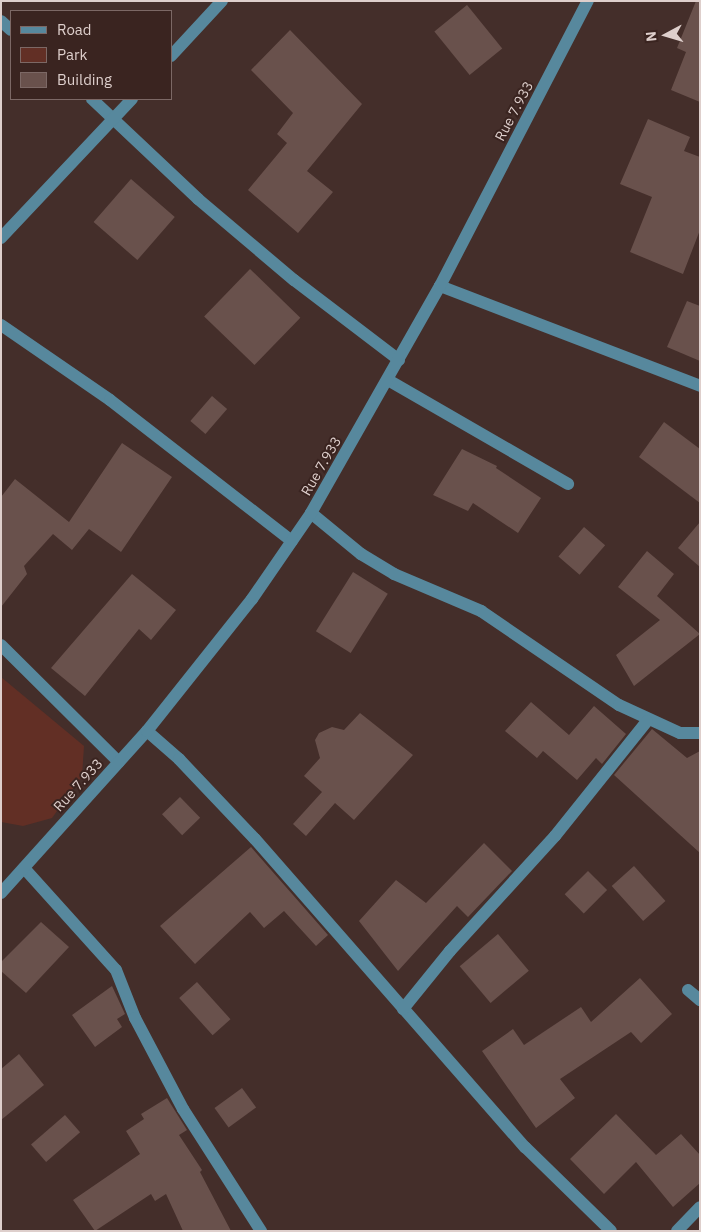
<!DOCTYPE html>
<html>
<head>
<meta charset="utf-8">
<style>
  body { margin:0 }
  #map { position:relative; width:701px; height:1232px; overflow:hidden; background:#442e2a; font-family:"IBM Plex Sans",sans-serif }
  div>[style] { position:absolute }
  .green>* { inset:0; background:#622f25 }
  .building>* { inset:0; background:#69514c; transform-origin:0 0 }
  .minor>* { height:12px; margin:-6px; padding:0 6px; transform-origin:6px; border-radius:6px; background:#57889d }
  span { translate:-50% -50%; white-space:nowrap; text-align:center; line-height:1.15; -webkit-text-stroke:4px #3a2420; paint-order:stroke }
  .street-label { font-size:14px; color:#decfcc }
  .frame { position:absolute; inset:0; border:2px solid #decfcc; pointer-events:none }
  .legend { position:absolute; left:10px; top:10px; width:162px; height:90px; box-sizing:border-box; background:#3a2420; border:1px solid #7c6865; margin:0; padding:6px 9px; list-style:none; font-size:15px; color:#decfcc }
  .legend li { display:flex; align-items:center; gap:10px; height:25px }
  .legend b { width:25px; border:1px solid #7c6865 }
  .north { position:absolute; left:641px; top:10px; width:50px; height:50px; -webkit-text-stroke:4px #3a2420; paint-order:stroke; rotate:264deg; font-size:14px; font-weight:700; line-height:20px; text-align:center; color:#decfcc }
  .north::after { content:''; display:block; margin:auto; width:18px; height:22px; background:#decfcc; clip-path:polygon(50% 0,100% 100%,50% 72%,0 100%) }
</style>
</head>
<body>
<div id="map">
  <div class="green">
    <div style="clip-path:polygon(1px 677px,84px 746px,82px 776px,52px 818px,23px 826px,1px 822px)"></div>
  </div>
  <div class="building">
    <div style="clip-path:polygon(696px 1px,700px 1px,700px 102px,671px 90px,686px 52px,677px 48px)"></div>
    <div style="left:467px;top:5px;width:56px;height:42px;rotate:51deg"></div>
    <div style="clip-path:polygon(290px 30px,362px 104px,307px 171px,333px 192px,298px 233px,248px 190px,287px 143px,277px 134px,293px 113px,251px 70px)"></div>
    <div style="clip-path:polygon(648px 119px,690px 137px,684px 151px,700px 157px,700px 230px,683px 274px,630px 252px,652px 197px,620px 184px)"></div>
    <div style="left:131px;top:179px;width:58px;height:57px;rotate:41deg"></div>
    <div style="left:250px;top:269px;width:70px;height:66px;rotate:44deg"></div>
    <div style="clip-path:polygon(687px 301px,700px 306px,700px 361px,667px 347px)"></div>
    <div style="left:212px;top:396px;width:20px;height:33px;rotate:41deg"></div>
    <div style="clip-path:polygon(664px 422px,700px 449px,700px 503px,639px 457px)"></div>
    <div style="clip-path:polygon(122px 443px,172px 477px,121px 552px,89px 529px,72px 550px,53px 534px,24px 566px,27px 574px,1px 607px,1px 497px,15px 479px,69px 522px)"></div>
    <div style="clip-path:polygon(462px 449px,497px 466px,496px 468px,541px 498px,518px 533px,473px 503px,468px 511px,433px 495px)"></div>
    <div style="clip-path:polygon(700px 522px,700px 567px,678px 548px)"></div>
    <div style="left:584px;top:527px;width:28px;height:39px;rotate:41deg"></div>
    <div style="clip-path:polygon(647px 551px,674px 574px,657px 596px,700px 634px,634px 686px,616px 655px,660px 620px,618px 587px)"></div>
    <div style="left:353px;top:572px;width:41px;height:70px;rotate:32deg"></div>
    <div style="clip-path:polygon(132px 574px,176px 610px,151px 640px,139px 629px,85px 696px,51px 668px)"></div>
    <div style="clip-path:polygon(531px 702px,569px 735px,594px 706px,626px 734px,602px 764px,596px 758px,577px 780px,543px 751px,537px 758px,505px 731px)"></div>
    <div style="clip-path:polygon(360px 713px,413px 755px,354px 820px,335px 803px,306px 836px,293px 824px,322px 792px,304px 776px,320px 758px,315px 740px,319px 733px,332px 727px,344px 730px)"></div>
    <div style="clip-path:polygon(652px 729px,687px 758px,700px 751px,700px 853px,614px 775px)"></div>
    <div style="left:180px;top:797px;width:29px;height:25px;rotate:46deg"></div>
    <div style="clip-path:polygon(484px 843px,512px 871px,468px 917px,457px 906px,398px 971px,359px 921px,396px 880px,426px 903px)"></div>
    <div style="clip-path:polygon(251px 847px,328px 935px,316px 946px,284px 911px,264px 928px,250px 912px,195px 964px,160px 926px)"></div>
    <div style="left:634px;top:866px;width:47px;height:30px;rotate:48deg"></div>
    <div style="left:588px;top:871px;width:27px;height:33px;rotate:45deg"></div>
    <div style="clip-path:polygon(41px 922px,69px 947px,26px 993px,1px 971px,1px 962px)"></div>
    <div style="left:498px;top:934px;width:48px;height:50px;rotate:50deg"></div>
    <div style="clip-path:polygon(640px 978px,672px 1014px,641px 1043px,631px 1032px,560px 1079px,575px 1098px,536px 1128px,482px 1051px,513px 1029px,524px 1045px,581px 1007px,591px 1022px)"></div>
    <div style="left:197px;top:982px;width:50px;height:24px;rotate:48deg"></div>
    <div style="clip-path:polygon(112px 986px,125px 1014px,117px 1019px,122px 1027px,95px 1047px,72px 1015px)"></div>
    <div style="clip-path:polygon(19px 1054px,44px 1085px,1px 1120px,1px 1069px)"></div>
    <div style="left:242px;top:1088px;width:24px;height:34px;rotate:54deg"></div>
    <div style="clip-path:polygon(167px 1098px,187px 1130px,179px 1135px,202px 1170px,200px 1172px,231px 1231px,183px 1231px,166px 1194px,155px 1201px,151px 1194px,95px 1231px,73px 1200px,140px 1154px,126px 1131px,144px 1119px,141px 1114px)"></div>
    <div style="clip-path:polygon(616px 1114px,656px 1155px,681px 1134px,700px 1155px,700px 1183px,673px 1207px,636px 1162px,604px 1194px,570px 1159px)"></div>
    <div style="left:65px;top:1115px;width:23px;height:45px;rotate:49deg"></div>
  </div>
  <div class="minor">
    <div style="left:1px;top:21px;width:13px;rotate:42deg"></div>
    <div style="left:171px;top:56px;width:75px;rotate:-47.2deg"></div>
    <div style="left:92px;top:99px;width:146px;rotate:43.3deg"></div>
    <div style="left:198px;top:199px;width:126px;rotate:40.2deg"></div>
    <div style="left:294px;top:280px;width:132px;rotate:37.3deg"></div>
    <div style="left:1px;top:238px;width:191px;rotate:-46.7deg"></div>
    <div style="left:440px;top:286px;width:279px;rotate:21deg"></div>
    <div style="left:1px;top:325px;width:132px;rotate:34.5deg"></div>
    <div style="left:110px;top:400px;width:230px;rotate:37.8deg"></div>
    <div style="left:388px;top:380px;width:208px;rotate:30deg"></div>
    <div style="left:311px;top:513px;width:65px;rotate:39.4deg"></div>
    <div style="left:361px;top:554px;width:39px;rotate:31deg"></div>
    <div style="left:394px;top:574px;width:95px;rotate:23deg"></div>
    <div style="left:481px;top:611px;width:167px;rotate:34.3deg"></div>
    <div style="left:619px;top:705px;width:67px;rotate:24.7deg"></div>
    <div style="left:680px;top:733px;width:20px"></div>
    <div style="left:1px;top:645px;width:166px;rotate:44.8deg"></div>
    <div style="left:147px;top:731px;width:43px;rotate:41.2deg"></div>
    <div style="left:179px;top:759px;width:110px;rotate:46.5deg"></div>
    <div style="left:255px;top:839px;width:410px;rotate:48.8deg"></div>
    <div style="left:525px;top:1147px;width:120px;rotate:44.3deg"></div>
    <div style="left:24px;top:868px;width:137px;rotate:48deg"></div>
    <div style="left:116px;top:970px;width:52px;rotate:68.4deg"></div>
    <div style="left:135px;top:1018px;width:103px;rotate:62.2deg"></div>
    <div style="left:183px;top:1109px;width:145px;rotate:57.4deg"></div>
    <div style="left:1px;top:893px;width:218px;rotate:-48deg"></div>
    <div style="left:147px;top:731px;width:169px;rotate:-51.5deg"></div>
    <div style="left:252px;top:599px;width:104px;rotate:-55.5deg"></div>
    <div style="left:311px;top:513px;width:261px;rotate:-60.4deg"></div>
    <div style="left:440px;top:286px;width:321px;rotate:-62.6deg"></div>
    <div style="left:688px;top:990px;width:16px;rotate:40deg"></div>
    <div style="left:403px;top:1009px;width:75px;rotate:-51deg"></div>
    <div style="left:450px;top:951px;width:156px;rotate:-47.6deg"></div>
    <div style="left:555px;top:836px;width:147px;rotate:-51.3deg"></div>
    <div style="left:677px;top:1231px;width:33px;rotate:-46deg"></div>
  </div>
  <div class="street-label">
    <span style="left:514px;top:111px;rotate:-62deg">Rue 7.933</span>
    <span style="left:321px;top:466px;rotate:-60deg">Rue 7.933</span>
    <span style="left:78px;top:785px;rotate:-48deg">Rue 7.933</span>
  </div>
  <div class="frame"></div>
  <ul class="legend">
  <li><b style="height:6px;background:#57889d"></b>Road</li>
  <li><b style="height:14px;background:#622f25"></b>Park</li>
  <li><b style="height:14px;background:#69514c"></b>Building</li>
  </ul>
  <div class="north">N</div>
</div>
</body>
</html>
